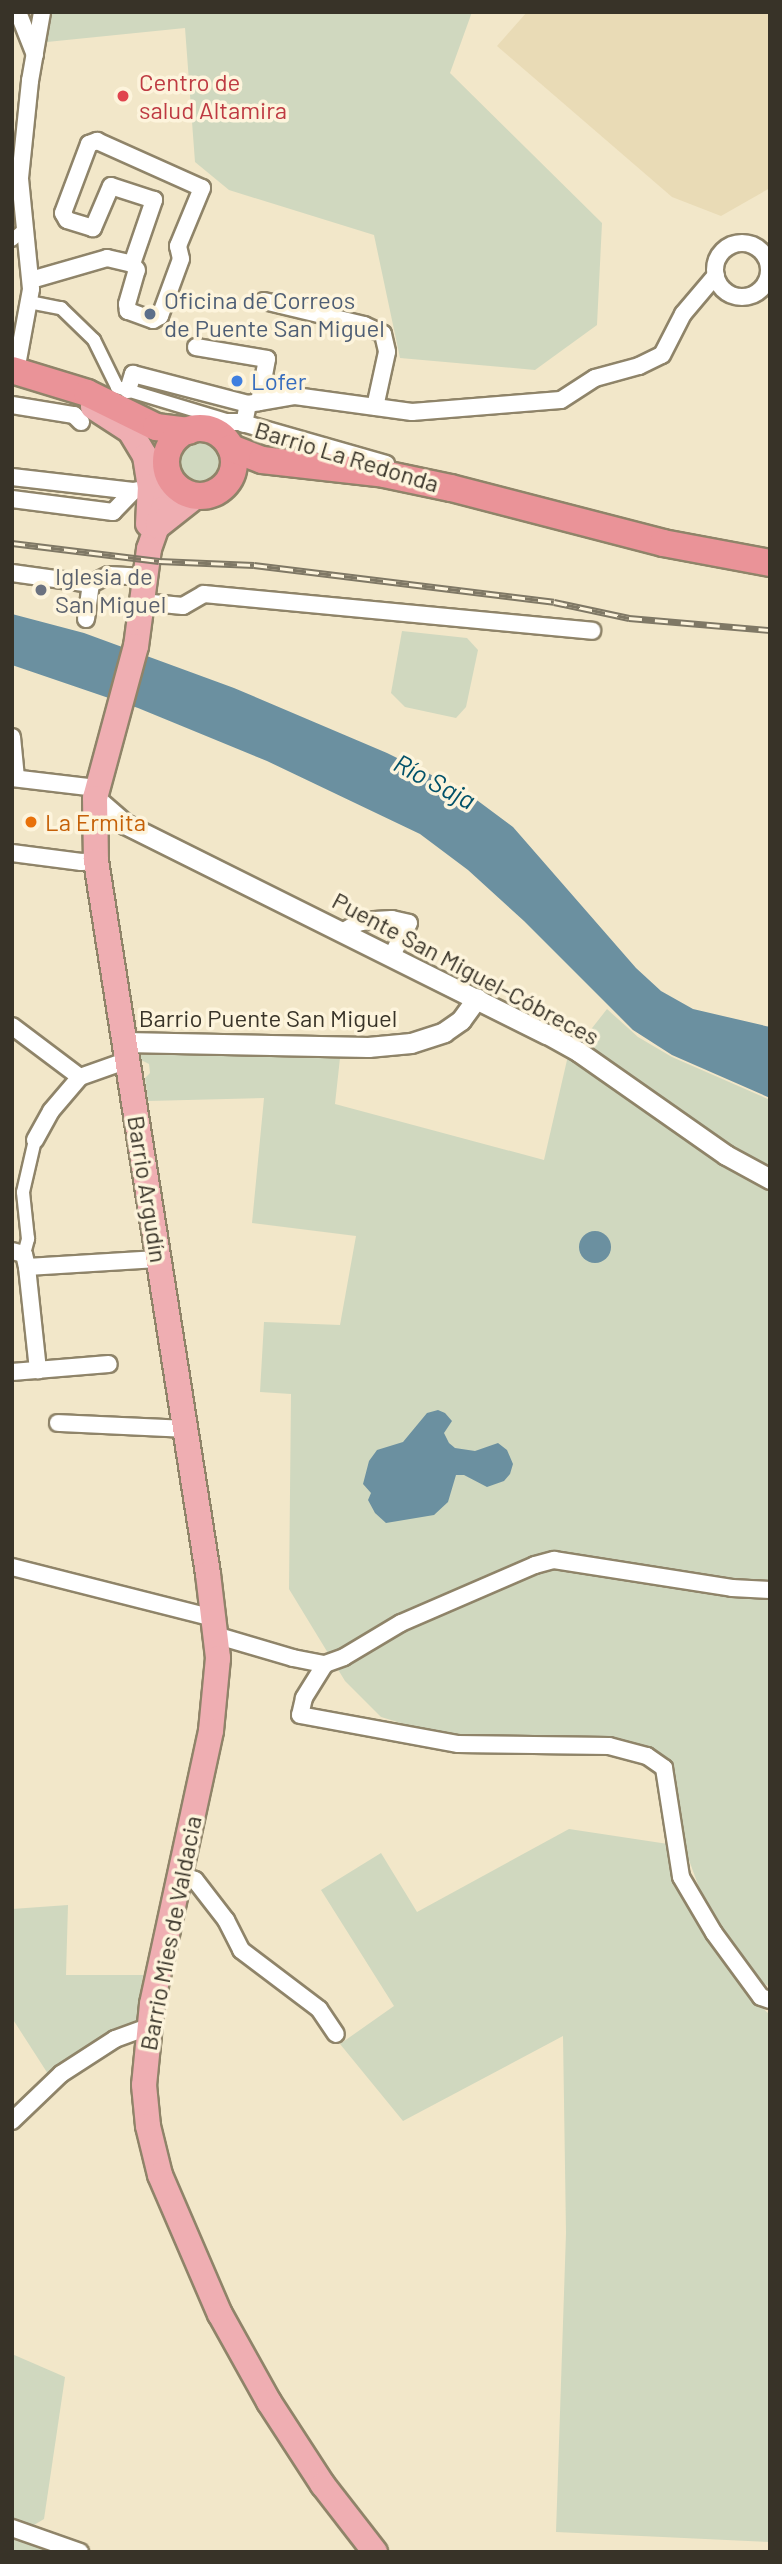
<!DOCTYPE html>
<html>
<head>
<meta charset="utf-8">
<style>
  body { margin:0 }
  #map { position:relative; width:782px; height:2564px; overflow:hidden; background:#f2e7c9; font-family:Barlow,sans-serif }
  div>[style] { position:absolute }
  .built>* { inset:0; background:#e9dbb6 }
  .green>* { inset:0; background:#d0d8bf }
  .round { border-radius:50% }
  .water>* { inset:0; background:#6b90a0 }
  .roads { filter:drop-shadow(2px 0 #8f8469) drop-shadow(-2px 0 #8f8469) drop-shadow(0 2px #8f8469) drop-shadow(0 -2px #8f8469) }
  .pedestrian>* { height:12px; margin:-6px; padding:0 6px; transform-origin:6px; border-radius:6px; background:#fff }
  .minor>* { height:16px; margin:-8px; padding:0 8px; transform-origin:8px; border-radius:8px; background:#fff }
  .minor>.ring { margin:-8px; padding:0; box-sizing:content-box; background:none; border:16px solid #fff; border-radius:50% }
  .tertiary>* { height:19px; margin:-9.5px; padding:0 9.5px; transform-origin:9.5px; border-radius:9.5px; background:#fff }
  .primary>* { height:24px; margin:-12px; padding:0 12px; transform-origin:12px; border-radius:12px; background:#efaeb2 }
  .trunk>* { height:26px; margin:-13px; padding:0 13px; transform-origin:13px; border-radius:13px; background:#ea9398 }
  .trunk>.ring { margin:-13px; padding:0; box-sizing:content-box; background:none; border:26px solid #ea9398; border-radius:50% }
  .rail>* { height:7px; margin-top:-3.5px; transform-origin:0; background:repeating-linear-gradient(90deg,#fdf4dc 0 13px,#7f7865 0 26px); box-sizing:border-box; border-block:2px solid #7f7865 }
  .dots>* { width:19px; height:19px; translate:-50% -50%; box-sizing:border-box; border:4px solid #fdf4dc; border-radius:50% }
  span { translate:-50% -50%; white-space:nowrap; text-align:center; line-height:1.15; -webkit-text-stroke:7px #fdf4dc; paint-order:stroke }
  .health-label { font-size:24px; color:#be3a42 }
  .left { translate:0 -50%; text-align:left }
  .service-label { font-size:24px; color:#4e5e75 }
  .shop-label { font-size:24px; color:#366cbe }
  .street-label { font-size:24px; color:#383328 }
  .worship-label { font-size:24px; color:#5b616d }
  .food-label { font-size:24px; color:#c56008 }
  .water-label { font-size:26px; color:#015169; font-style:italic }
  .frame { position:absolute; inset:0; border:14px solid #383328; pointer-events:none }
</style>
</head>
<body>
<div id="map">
  <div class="built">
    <div style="clip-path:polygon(527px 12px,770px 12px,770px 188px,721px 216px,672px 197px,497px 46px)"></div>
  </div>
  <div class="green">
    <div style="clip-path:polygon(42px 12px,472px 12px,450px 73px,602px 223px,597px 325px,535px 370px,400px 358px,374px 235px,229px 190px,195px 162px,185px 28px,37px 43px)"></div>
    <div class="round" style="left:178px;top:442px;width:44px;height:44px"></div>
    <div style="clip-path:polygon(402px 631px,467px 638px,478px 650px,466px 707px,456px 718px,405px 707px,391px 693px)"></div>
    <div style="clip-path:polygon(607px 1009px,638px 1037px,672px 1057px,770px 1100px,770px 1987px,755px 1979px,704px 1901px,675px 1822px,669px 1767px,644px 1745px,598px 1741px,511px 1744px,434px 1733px,381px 1717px,345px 1681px,289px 1589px,291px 1394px,260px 1392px,264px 1322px,340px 1325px,356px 1236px,252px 1223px,264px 1098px,148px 1101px,145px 1078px,150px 1073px,149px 1064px,141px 1060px,140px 1054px,340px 1058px,335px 1104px,544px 1160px,567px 1060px)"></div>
    <div style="clip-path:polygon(569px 1829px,668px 1844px,674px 1883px,742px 1989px,770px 2015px,770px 2542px,556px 2532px,566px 2233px,563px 2036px,403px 2121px,340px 2044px,394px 2006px,321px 1890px,381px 1853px,417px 1912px)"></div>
    <div style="clip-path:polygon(68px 1905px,66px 1975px,143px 1975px,141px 2001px,136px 2023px,50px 2077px,12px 2018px,12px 1909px)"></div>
    <div style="clip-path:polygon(12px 2354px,65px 2377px,44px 2519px,29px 2528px,12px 2521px)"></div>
    <div style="clip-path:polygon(12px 2536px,48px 2552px,12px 2552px)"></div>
  </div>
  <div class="water">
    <div style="clip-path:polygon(12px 614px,84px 633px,234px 688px,387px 753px,466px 792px,513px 827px,636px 968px,661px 991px,693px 1009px,770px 1027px,770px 1098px,672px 1055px,633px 1030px,524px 921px,468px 870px,420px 834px,267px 761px,138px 708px,12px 665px)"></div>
    <div class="round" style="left:579px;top:1231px;width:32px;height:32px"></div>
    <div style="clip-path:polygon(438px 1410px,445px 1413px,452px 1421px,444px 1433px,449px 1443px,455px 1448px,475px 1451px,498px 1443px,507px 1450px,513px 1464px,510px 1474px,504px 1481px,487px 1487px,464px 1475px,456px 1475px,448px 1502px,434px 1515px,386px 1523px,375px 1513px,368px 1500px,371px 1493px,363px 1484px,369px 1461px,377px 1450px,403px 1442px,427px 1413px)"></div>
  </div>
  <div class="roads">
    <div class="pedestrian">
      <div style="left:12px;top:240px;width:18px;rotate:-41deg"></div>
      <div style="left:29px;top:302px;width:33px;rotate:11deg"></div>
      <div style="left:61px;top:308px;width:46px;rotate:44.1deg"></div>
      <div style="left:94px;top:340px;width:52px;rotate:63.9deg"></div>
      <div style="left:117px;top:387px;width:121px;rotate:16.8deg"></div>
      <div style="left:24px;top:1254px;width:16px;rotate:-75deg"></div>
      <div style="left:28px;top:1239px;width:47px;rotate:-96.1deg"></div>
      <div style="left:23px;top:1192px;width:53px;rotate:-77deg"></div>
    </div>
    <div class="minor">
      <div style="left:18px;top:12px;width:46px;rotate:68.4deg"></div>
      <div class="ring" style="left:715px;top:243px;width:38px;height:38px"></div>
      <div style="left:31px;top:280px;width:79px;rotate:-16.1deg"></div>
      <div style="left:107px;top:258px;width:26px;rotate:13deg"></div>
      <div style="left:132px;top:264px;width:68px;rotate:-71deg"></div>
      <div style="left:154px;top:200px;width:45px;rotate:-162deg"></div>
      <div style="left:111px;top:186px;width:46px;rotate:113.2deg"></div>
      <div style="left:93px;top:228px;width:27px;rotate:-163deg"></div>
      <div style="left:67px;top:220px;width:8px;rotate:-120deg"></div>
      <div style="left:63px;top:213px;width:74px;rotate:-69.4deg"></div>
      <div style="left:89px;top:144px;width:9px;rotate:-21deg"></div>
      <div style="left:97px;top:141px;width:115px;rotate:24.1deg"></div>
      <div style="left:202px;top:188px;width:63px;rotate:112.5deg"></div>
      <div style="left:178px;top:246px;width:13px;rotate:77deg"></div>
      <div style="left:181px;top:259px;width:61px;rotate:110.2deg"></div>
      <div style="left:160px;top:316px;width:8px;rotate:150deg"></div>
      <div style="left:153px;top:320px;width:27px;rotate:-160deg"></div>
      <div style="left:128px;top:311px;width:7px;rotate:-98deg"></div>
      <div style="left:127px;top:304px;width:35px;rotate:-74deg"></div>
      <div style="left:137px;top:270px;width:8px;rotate:-130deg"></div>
      <div style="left:264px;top:301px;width:103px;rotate:13.5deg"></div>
      <div style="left:364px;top:325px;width:21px;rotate:25deg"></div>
      <div style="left:383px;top:334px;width:18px;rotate:77deg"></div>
      <div style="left:387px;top:352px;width:56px;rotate:102.3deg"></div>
      <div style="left:196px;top:347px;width:72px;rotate:9.6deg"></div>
      <div style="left:267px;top:359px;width:44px;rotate:100.5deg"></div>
      <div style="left:16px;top:371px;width:83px;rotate:-79.6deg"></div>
      <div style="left:31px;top:289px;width:112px;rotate:-95.7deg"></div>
      <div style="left:20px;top:178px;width:98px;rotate:-84.1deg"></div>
      <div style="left:30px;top:81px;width:70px;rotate:-80.1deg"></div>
      <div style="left:128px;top:390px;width:17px;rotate:-73deg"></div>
      <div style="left:133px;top:374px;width:119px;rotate:14.6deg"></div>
      <div style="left:12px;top:405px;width:63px;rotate:9.2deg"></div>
      <div style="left:74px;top:415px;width:10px;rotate:45deg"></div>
      <div style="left:244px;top:424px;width:20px;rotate:-79deg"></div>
      <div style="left:248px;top:404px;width:48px;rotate:-9.7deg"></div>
      <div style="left:295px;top:396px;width:118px;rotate:7.8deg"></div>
      <div style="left:412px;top:412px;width:149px;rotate:-4.6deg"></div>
      <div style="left:561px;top:400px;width:40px;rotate:-32.9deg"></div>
      <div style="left:595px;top:378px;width:46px;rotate:-15.3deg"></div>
      <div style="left:639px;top:366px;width:25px;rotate:-26deg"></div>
      <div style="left:662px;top:355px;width:46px;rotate:-62.9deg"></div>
      <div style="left:683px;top:314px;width:51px;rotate:-49.8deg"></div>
      <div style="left:212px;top:431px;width:18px;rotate:-29deg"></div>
      <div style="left:228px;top:422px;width:11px"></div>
      <div style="left:239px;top:422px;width:153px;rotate:15.9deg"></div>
      <div style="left:12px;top:477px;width:122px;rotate:6.6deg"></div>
      <div style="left:133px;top:491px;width:26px;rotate:-11deg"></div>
      <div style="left:12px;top:499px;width:102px;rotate:7.3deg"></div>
      <div style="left:113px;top:512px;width:29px;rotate:-46deg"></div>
      <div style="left:12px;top:573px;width:80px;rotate:7.9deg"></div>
      <div style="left:142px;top:602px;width:41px;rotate:5.6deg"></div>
      <div style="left:183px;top:606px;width:24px;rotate:-30deg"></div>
      <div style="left:204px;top:594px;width:390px;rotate:5.4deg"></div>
      <div style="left:86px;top:619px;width:35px;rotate:-82deg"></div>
      <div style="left:91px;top:584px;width:20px;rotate:-27deg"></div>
      <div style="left:109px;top:575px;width:36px;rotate:3deg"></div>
      <div style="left:12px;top:737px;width:41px;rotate:84.4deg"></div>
      <div style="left:12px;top:778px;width:85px;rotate:6.8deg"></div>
      <div style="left:12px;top:853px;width:70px;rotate:7.4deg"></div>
      <div style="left:81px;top:862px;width:15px;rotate:-4deg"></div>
      <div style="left:344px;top:931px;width:16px;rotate:-30deg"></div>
      <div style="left:358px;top:923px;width:16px;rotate:-11deg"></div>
      <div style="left:374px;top:920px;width:18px;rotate:-3deg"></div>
      <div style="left:392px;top:919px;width:17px;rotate:13deg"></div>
      <div style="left:409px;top:923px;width:36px;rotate:118deg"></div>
      <div style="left:12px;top:1026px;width:85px;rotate:36.9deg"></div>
      <div style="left:35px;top:1140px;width:33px;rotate:-61deg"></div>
      <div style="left:51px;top:1111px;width:45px;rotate:-49.5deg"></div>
      <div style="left:80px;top:1077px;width:51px;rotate:-19.5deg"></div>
      <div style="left:12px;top:1251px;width:12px;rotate:14deg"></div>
      <div style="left:24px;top:1254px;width:13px;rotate:77deg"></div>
      <div style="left:27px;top:1267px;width:131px;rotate:-3.5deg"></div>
      <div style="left:27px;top:1267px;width:104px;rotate:83.9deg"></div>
      <div style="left:12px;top:1372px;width:97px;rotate:-4.7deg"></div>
      <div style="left:58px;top:1423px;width:127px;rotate:2.7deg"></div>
      <div style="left:12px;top:1567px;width:208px;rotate:14.2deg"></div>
      <div style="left:215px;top:1635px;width:81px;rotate:16.4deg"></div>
      <div style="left:293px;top:1658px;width:33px;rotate:11deg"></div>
      <div style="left:325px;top:1664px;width:20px;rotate:-20deg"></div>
      <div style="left:344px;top:1657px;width:66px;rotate:-30.8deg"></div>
      <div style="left:401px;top:1623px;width:146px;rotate:-23.4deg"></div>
      <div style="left:535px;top:1565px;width:20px;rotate:-15deg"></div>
      <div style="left:554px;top:1560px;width:180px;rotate:8.9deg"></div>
      <div style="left:732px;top:1588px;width:38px;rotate:3deg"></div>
      <div style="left:325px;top:1664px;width:40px;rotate:122deg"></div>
      <div style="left:304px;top:1698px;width:17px;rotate:103deg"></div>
      <div style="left:300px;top:1715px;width:161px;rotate:10.4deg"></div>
      <div style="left:458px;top:1744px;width:151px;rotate:0.8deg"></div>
      <div style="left:609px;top:1746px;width:39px;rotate:15deg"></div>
      <div style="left:647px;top:1756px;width:21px;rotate:35deg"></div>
      <div style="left:664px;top:1768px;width:110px;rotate:81.1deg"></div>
      <div style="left:681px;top:1877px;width:65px;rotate:59.5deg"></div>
      <div style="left:714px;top:1933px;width:79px;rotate:53.7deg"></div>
      <div style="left:761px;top:1997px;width:9px;rotate:18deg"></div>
      <div style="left:179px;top:1874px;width:17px;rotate:21deg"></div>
      <div style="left:195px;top:1880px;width:51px;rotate:52.2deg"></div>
      <div style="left:226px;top:1920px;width:34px;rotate:63deg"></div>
      <div style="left:241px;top:1950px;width:98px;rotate:37.1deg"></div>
      <div style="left:319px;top:2009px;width:30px;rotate:56deg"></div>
      <div style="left:12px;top:2121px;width:68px;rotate:-43.8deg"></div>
      <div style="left:61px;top:2074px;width:64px;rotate:-32.9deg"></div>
      <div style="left:115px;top:2039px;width:35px;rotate:-20deg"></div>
      <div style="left:12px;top:2528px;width:72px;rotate:19.4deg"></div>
    </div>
    <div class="tertiary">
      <div style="left:95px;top:798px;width:40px;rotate:41deg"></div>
      <div style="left:125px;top:824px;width:471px;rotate:26.5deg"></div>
      <div style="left:547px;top:1034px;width:37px;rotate:29deg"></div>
      <div style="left:579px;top:1052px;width:179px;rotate:35deg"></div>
      <div style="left:726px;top:1155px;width:50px;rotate:28.6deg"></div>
      <div style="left:125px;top:1042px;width:243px;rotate:1.2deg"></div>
      <div style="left:368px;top:1047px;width:43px;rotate:-5.3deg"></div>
      <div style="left:411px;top:1043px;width:35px;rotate:-18deg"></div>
      <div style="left:444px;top:1032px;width:21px;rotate:-35deg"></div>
      <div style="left:461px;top:1020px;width:27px;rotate:-54deg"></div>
    </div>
    <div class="primary">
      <div style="left:93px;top:407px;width:44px;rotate:33deg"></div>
      <div style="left:130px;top:431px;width:29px;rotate:59deg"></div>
      <div style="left:145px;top:456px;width:30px;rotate:81deg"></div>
      <div style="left:150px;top:486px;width:38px;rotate:93deg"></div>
      <div style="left:170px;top:477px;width:33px;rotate:102deg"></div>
      <div style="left:163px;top:509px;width:42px;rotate:109.3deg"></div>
      <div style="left:149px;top:549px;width:98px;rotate:97.6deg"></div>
      <div style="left:136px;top:646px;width:157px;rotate:105.1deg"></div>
      <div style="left:95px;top:798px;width:63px;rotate:89.1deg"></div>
      <div style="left:96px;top:861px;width:722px;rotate:81.07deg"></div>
      <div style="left:208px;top:1574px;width:85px;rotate:83.2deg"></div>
      <div style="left:218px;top:1658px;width:73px;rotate:95.5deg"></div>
      <div style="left:211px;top:1731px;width:279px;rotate:102.2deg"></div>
      <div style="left:152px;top:2004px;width:81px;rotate:95.6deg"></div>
      <div style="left:144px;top:2085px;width:41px;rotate:84.4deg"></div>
      <div style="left:148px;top:2126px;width:50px;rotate:76.2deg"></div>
      <div style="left:160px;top:2175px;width:151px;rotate:66.7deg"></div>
      <div style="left:220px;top:2314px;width:101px;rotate:60.9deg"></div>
      <div style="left:269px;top:2402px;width:99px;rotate:57deg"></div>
      <div style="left:323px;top:2485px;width:85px;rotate:52.2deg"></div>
      <div style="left:158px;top:526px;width:48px;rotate:-38.3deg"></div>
    </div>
    <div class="trunk">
      <div style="left:12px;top:370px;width:78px;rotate:17deg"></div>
      <div style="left:87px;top:393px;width:77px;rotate:26.2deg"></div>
      <div style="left:156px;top:427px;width:33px;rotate:7deg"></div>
      <div class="ring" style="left:166px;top:428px;width:42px;height:42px"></div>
      <div style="left:231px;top:448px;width:33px;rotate:21deg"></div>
      <div style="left:262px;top:460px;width:123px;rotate:6.5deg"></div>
      <div style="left:384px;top:474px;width:68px;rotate:11.8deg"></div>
      <div style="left:451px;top:488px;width:219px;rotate:14.5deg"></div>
      <div style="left:663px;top:543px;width:109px;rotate:10.6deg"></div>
    </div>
  </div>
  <div class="rail">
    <div style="left:12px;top:543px;width:148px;rotate:7deg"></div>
    <div style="left:159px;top:561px;width:95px;rotate:2.4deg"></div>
    <div style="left:254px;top:565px;width:302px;rotate:7deg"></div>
    <div style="left:554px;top:602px;width:77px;rotate:12deg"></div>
    <div style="left:629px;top:618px;width:142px;rotate:4.9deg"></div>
  </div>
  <div class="dots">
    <div style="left:123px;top:96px;background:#e0444e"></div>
    <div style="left:150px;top:314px;background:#5c6f8a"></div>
    <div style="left:237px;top:381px;background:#3f7fe0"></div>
    <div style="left:41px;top:590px;background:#6b7280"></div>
    <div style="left:31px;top:822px;background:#e8710a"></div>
  </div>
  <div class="health-label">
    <span class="left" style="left:139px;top:96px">Centro de<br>salud Altamira</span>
  </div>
  <div class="service-label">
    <span class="left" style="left:164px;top:314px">Oficina de Correos<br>de Puente San Miguel</span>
  </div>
  <div class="shop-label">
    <span class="left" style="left:251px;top:381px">Lofer</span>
  </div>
  <div class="street-label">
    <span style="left:347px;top:456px;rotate:17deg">Barrio La Redonda</span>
    <span style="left:466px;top:968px;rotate:28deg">Puente San Miguel-Cóbreces</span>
    <span style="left:268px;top:1018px">Barrio Puente San Miguel</span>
    <span style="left:148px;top:1189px;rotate:81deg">Barrio Argudín</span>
    <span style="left:170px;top:1933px;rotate:-79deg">Barrio Mies de Valdacia</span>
  </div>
  <div class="worship-label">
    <span class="left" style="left:55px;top:590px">Iglesia de<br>San Miguel</span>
  </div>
  <div class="food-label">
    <span class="left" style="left:45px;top:822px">La Ermita</span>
  </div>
  <div class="water-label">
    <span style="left:435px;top:781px;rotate:28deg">Río Saja</span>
  </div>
  <div class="frame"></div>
</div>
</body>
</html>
